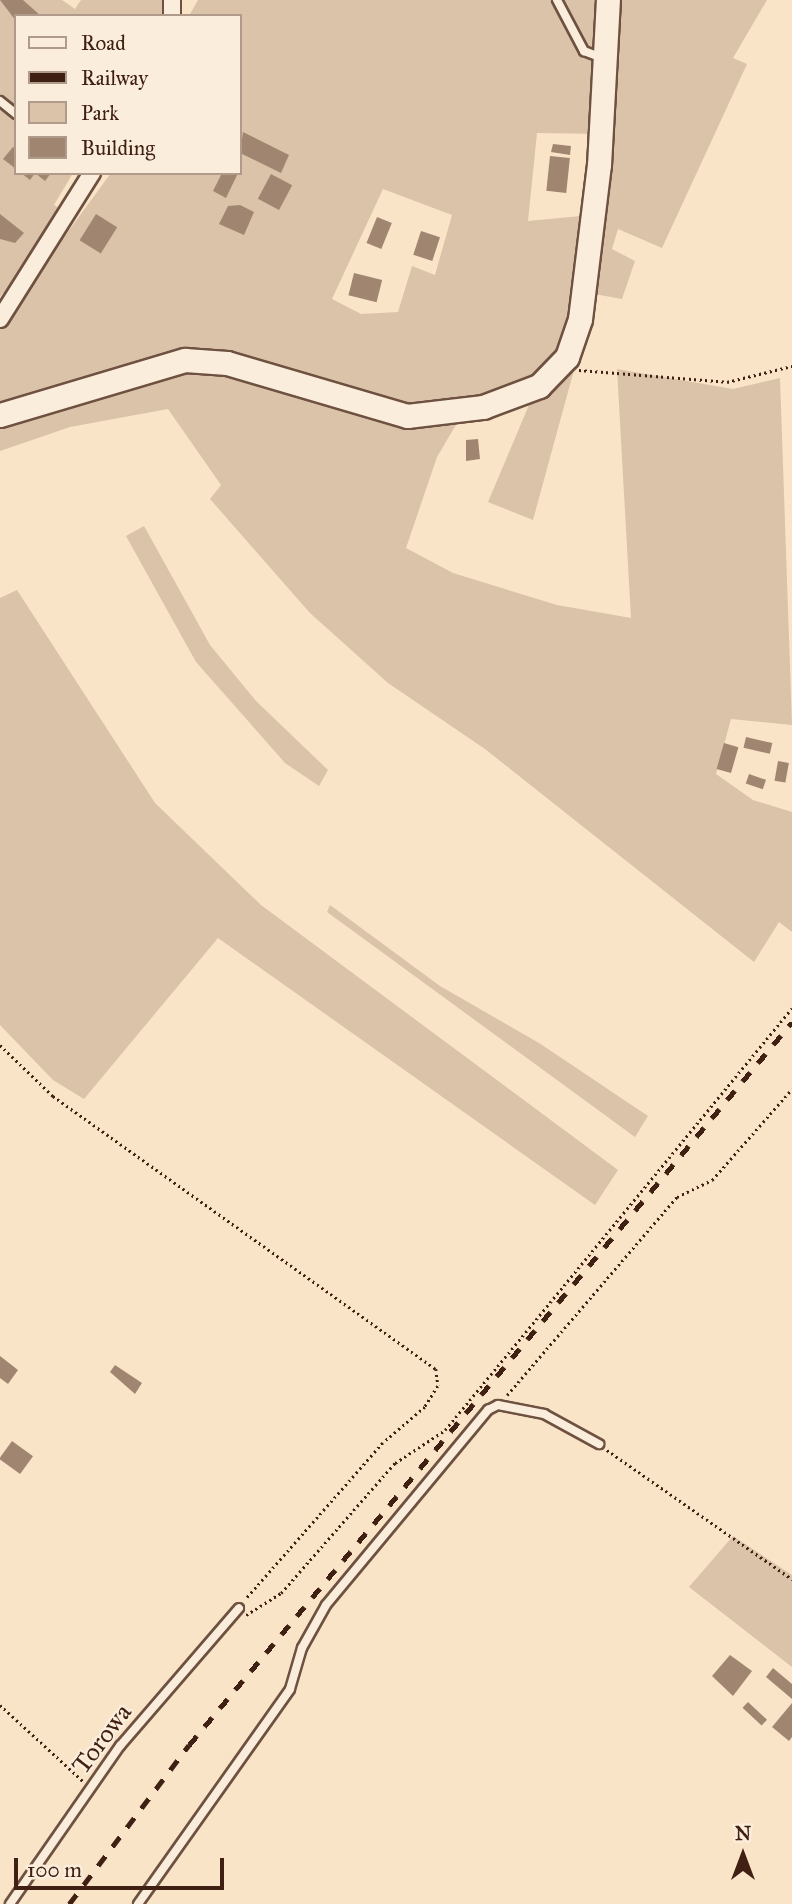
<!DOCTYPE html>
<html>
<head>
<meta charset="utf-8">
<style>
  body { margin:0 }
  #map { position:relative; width:792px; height:1904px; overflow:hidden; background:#f9e4c8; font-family:"IM FELL Great Primer",serif }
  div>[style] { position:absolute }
  .green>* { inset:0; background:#dac3a9 }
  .building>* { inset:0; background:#a08671; transform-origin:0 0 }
  .path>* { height:2.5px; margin-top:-1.25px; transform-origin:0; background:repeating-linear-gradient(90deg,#402012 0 2px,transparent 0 5.5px) }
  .roads { filter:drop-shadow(2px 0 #6e5140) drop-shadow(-2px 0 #6e5140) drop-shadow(0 2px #6e5140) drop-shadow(0 -2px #6e5140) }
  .lane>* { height:8px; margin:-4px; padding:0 4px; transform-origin:4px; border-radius:4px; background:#fbeddb }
  .street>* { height:16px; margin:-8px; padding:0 8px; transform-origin:8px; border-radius:8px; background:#fbeddb }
  .secondary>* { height:23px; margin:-11.5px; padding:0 11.5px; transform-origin:11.5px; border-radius:11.5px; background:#fbeddb }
  .rail>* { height:4.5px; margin-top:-2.25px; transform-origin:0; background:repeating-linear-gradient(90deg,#402012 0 12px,transparent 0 24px) }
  span { translate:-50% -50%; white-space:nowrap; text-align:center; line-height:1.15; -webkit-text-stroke:5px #fbeddb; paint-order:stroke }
  .street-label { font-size:26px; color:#402012 }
  .legend { position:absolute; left:14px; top:14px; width:228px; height:161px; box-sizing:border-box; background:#fbeddb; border:2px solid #b09b8b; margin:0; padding:9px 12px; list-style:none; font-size:21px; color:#402012 }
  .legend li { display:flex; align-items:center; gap:14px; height:35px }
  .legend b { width:35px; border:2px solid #b09b8b }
  .north { position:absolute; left:708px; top:1820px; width:70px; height:70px; -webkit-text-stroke:5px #fbeddb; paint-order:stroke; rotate:0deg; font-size:19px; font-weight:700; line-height:28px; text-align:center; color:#402012 }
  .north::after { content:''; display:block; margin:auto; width:24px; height:32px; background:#402012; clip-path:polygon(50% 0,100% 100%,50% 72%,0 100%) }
  .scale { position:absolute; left:14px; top:1858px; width:210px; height:32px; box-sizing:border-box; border:4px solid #402012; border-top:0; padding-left:9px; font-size:21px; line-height:24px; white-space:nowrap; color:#402012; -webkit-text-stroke:5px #fbeddb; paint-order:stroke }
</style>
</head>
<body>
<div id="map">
  <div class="green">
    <div style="clip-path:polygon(0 0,62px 0,75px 9px,81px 0,165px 0,166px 16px,16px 16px,16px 173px,73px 173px,54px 205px,63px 210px,40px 251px,0 297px)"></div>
    <div style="clip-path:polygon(evenodd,198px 0,767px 0,733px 58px,747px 64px,662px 248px,618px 229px,612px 249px,635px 261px,622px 299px,589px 293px,583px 337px,533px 520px,488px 502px,529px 405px,457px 423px,437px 457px,406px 548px,453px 573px,557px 605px,631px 618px,617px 369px,733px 389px,780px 378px,792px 725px,731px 719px,716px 774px,753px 800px,792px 812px,792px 932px,779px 922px,754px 962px,485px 749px,388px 683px,310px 613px,210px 499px,221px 485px,168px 409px,70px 427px,0 451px,0 324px,111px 173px,240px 173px,240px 16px,189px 16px,198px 0,537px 133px,605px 134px,600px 172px,586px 172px,581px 216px,528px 221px,537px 133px,198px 0,383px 189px,452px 215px,435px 275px,412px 266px,398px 312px,361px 314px,332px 299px,383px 189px)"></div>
    <div style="clip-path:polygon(144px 526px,210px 645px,256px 701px,328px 770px,319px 786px,285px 763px,196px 662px,126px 536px)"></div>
    <div style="clip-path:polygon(17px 590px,155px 803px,261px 905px,618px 1170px,595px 1205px,218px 938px,84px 1099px,53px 1080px,0 1025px,0 598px)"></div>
    <div style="clip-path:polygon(330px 905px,440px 986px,539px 1043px,648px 1116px,635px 1137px,327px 912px)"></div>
    <div style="clip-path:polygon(733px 1536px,792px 1575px,792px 1667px,689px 1587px)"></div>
  </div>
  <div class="building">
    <div style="clip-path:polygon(0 0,23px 0,41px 16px,16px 16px,16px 21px)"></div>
    <div style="clip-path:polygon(243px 132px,289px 155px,281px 173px,240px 153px)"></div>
    <div style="clip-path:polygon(553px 144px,571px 146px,570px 155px,551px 152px)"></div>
    <div style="clip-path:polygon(13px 147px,16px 149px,16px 169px,3px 159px)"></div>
    <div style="left:550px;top:156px;width:20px;height:35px;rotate:6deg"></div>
    <div style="clip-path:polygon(21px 173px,35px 173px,30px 180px)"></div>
    <div style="clip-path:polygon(35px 173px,51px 173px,45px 181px)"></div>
    <div style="clip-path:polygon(222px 173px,238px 173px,226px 198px,213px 191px)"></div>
    <div style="left:271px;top:174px;width:24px;height:28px;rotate:28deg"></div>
    <div style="clip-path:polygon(240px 205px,254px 212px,244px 235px,219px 224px,228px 206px)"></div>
    <div style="clip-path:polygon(0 214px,24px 233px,15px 243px,0 239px)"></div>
    <div style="left:96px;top:214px;width:25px;height:31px;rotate:32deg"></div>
    <div style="left:377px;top:217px;width:16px;height:28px;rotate:22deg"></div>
    <div style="left:421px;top:231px;width:20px;height:25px;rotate:18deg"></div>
    <div style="left:354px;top:273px;width:29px;height:23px;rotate:14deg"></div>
    <div style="clip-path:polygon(478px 439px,480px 459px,466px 461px,466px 440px)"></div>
    <div style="left:746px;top:737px;width:27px;height:11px;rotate:13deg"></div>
    <div style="left:724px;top:743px;width:15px;height:27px;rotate:16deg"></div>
    <div style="left:778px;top:761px;width:11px;height:20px;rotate:10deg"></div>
    <div style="left:749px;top:774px;width:18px;height:10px;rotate:19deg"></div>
    <div style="clip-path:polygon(0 1356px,18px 1370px,8px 1384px,0 1378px)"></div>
    <div style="clip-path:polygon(115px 1365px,142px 1383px,135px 1394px,110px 1372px)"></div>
    <div style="left:12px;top:1441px;width:26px;height:22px;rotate:36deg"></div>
    <div style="clip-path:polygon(730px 1655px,752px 1671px,733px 1696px,712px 1676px)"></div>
    <div style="clip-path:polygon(773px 1668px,792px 1684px,792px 1699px,766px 1677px)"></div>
    <div style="left:748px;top:1702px;width:26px;height:8px;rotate:43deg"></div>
    <div style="clip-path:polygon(792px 1703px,792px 1737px,789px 1741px,772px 1727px)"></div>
  </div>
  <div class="path">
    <div style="left:579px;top:370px;width:148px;rotate:4.6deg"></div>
    <div style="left:727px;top:382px;width:67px;rotate:-13.8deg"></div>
    <div style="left:0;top:1045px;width:74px;rotate:43.9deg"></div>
    <div style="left:53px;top:1096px;width:470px;rotate:35.5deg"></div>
    <div style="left:436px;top:1369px;width:17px;rotate:83deg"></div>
    <div style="left:438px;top:1386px;width:25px;rotate:122deg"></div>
    <div style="left:425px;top:1407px;width:55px;rotate:139.4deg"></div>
    <div style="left:383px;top:1443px;width:209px;rotate:131.3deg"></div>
    <div style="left:507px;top:1395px;width:261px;rotate:-49.4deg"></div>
    <div style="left:677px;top:1197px;width:39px;rotate:-26deg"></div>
    <div style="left:712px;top:1180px;width:121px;rotate:-48.7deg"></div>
    <div style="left:607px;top:1450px;width:226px;rotate:34.9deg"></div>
    <div style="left:246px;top:1615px;width:41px;rotate:-32.2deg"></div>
    <div style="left:281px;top:1593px;width:173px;rotate:-48.8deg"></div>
    <div style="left:395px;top:1463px;width:60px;rotate:-33.4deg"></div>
    <div style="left:445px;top:1430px;width:546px;rotate:-50.57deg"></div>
    <div style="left:0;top:1705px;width:113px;rotate:42.5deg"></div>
  </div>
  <div class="roads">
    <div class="lane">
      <div style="left:557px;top:0;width:58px;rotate:62.1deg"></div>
      <div style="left:584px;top:51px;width:19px;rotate:21deg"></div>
      <div style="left:0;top:101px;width:21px;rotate:39deg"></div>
      <div style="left:10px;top:1904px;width:193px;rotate:-55.2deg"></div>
      <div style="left:120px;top:1746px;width:182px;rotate:-49.2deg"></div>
      <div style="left:138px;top:1904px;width:263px;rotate:-54.7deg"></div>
      <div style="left:290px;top:1689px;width:43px;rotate:-73.7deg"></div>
      <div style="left:302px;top:1648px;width:49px;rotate:-60.8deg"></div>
      <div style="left:326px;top:1605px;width:254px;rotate:-50.3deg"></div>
      <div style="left:488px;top:1410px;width:11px;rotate:-27deg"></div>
      <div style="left:498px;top:1405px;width:47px;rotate:11.1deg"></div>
      <div style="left:544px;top:1414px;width:63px;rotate:28.6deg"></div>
    </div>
    <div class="street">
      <div style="left:172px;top:16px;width:16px;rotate:-90deg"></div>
      <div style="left:0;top:319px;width:173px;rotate:-57.8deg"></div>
    </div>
    <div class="secondary">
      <div style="left:0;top:415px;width:193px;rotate:-16.6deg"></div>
      <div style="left:185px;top:360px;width:42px;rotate:4.1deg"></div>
      <div style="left:227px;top:363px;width:188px;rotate:16.4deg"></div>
      <div style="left:407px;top:416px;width:77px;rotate:-6.8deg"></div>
      <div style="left:483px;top:407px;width:60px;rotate:-20.6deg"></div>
      <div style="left:539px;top:386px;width:40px;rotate:-46deg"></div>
      <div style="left:567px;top:357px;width:40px;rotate:-71.1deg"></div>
      <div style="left:580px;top:319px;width:155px;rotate:-83deg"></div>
      <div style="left:599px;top:165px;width:165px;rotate:-86.9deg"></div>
    </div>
  </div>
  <div class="rail">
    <div style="left:69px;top:1904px;width:199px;rotate:-53deg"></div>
    <div style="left:189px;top:1745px;width:941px;rotate:-50.17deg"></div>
  </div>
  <div class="street-label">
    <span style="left:102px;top:1739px;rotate:-53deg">Torowa</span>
  </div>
  <ul class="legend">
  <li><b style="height:9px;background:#fbeddb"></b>Road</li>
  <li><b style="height:9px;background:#402012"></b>Railway</li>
  <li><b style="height:19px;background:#dac3a9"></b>Park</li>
  <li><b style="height:19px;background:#a08671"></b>Building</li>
  </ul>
  <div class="north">N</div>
  <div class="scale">100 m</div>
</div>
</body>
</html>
